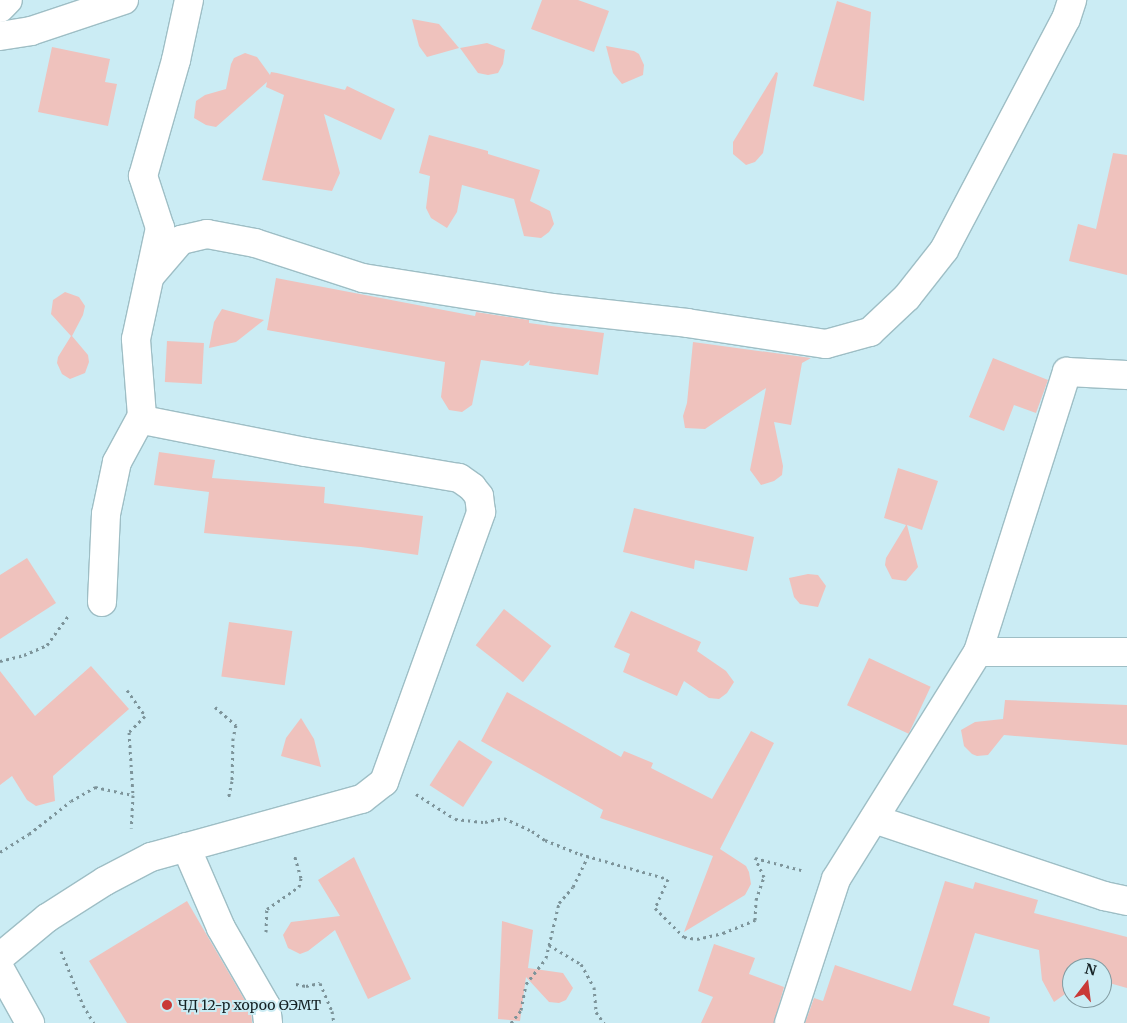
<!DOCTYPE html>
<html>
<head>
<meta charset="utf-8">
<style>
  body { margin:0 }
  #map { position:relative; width:1127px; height:1023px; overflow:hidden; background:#cbecf4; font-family:Merriweather,serif }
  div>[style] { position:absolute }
  .building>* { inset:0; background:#efc2bd; transform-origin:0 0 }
  .path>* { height:3px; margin-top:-1.5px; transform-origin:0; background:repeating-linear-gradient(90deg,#7d949a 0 2.5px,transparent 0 6.5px) }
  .roads { filter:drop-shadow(1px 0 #9ebec5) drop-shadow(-1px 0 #9ebec5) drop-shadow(0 1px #9ebec5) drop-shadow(0 -1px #9ebec5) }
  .street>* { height:28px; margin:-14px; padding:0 14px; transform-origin:14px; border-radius:14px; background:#fff }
  .secondary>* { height:28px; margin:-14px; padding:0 14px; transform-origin:14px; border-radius:14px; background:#fff }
  .dots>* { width:14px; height:14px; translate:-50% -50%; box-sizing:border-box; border:2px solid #cbecf4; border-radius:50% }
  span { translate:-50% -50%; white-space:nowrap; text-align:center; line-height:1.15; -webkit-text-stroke:4px #cbecf4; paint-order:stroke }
  .poi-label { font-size:14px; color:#152124 }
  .left { translate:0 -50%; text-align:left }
  .north { position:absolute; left:1062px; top:958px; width:50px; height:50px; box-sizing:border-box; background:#cbecf4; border:1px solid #829ba1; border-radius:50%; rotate:15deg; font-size:14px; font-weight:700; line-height:20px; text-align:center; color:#152124 }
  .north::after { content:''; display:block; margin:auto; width:18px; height:22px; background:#c93a37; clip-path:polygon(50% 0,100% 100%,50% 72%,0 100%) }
</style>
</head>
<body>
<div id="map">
  <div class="building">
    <div style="clip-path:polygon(542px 0,578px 0,609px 11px,594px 52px,531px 29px)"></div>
    <div style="clip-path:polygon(837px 1px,871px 12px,864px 101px,813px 86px)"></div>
    <div style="clip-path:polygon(412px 19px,439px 24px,459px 48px,427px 57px,419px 46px)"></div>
    <div style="clip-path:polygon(487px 43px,505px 50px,503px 64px,498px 73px,488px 75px,478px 73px,460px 48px)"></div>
    <div style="clip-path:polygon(606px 46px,634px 51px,639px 54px,644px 65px,643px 75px,622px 84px,613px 73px)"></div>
    <div style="clip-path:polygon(52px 47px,110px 59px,105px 82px,117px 84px,108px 126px,38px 112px)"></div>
    <div style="clip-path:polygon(245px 53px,257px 57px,270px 75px,271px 72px,277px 73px,345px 90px,347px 86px,395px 109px,381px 140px,324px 114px,340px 173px,332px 191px,262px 180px,284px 95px,266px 87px,267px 82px,216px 127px,206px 125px,194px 118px,196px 101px,205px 95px,226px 89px,231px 64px,234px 58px)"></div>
    <div style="clip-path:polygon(776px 72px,778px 73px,763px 153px,755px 162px,746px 165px,733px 154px,733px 142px)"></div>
    <div style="clip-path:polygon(429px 135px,488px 151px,488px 154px,540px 170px,530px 201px,550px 211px,554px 224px,549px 232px,541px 238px,524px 236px,514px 199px,462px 185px,457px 212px,447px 228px,431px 218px,426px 208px,430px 176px,419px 173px)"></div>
    <div style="clip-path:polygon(1113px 153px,1127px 155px,1127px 275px,1069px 261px,1078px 224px,1096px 229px)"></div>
    <div style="clip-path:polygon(276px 278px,475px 316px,476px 312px,529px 320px,529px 323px,604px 333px,598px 375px,529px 365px,530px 360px,523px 366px,481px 360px,472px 405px,462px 412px,449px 410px,441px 397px,445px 362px,267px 330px)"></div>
    <div style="clip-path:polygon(65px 292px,79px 297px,85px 306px,83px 315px,72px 336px,88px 355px,89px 362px,85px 373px,70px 379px,62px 374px,57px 363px,58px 357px,71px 336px,51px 314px,53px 300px)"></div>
    <div style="clip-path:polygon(222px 309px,264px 320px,236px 342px,209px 348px,214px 322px)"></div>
    <div style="left:167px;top:341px;width:37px;height:41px;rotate:3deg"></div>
    <div style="clip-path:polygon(693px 342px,811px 358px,802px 363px,791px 425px,774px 422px,783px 466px,782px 475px,774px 481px,761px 485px,750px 470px,766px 388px,705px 429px,685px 428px,683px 416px,687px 403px)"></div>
    <div style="clip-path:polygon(993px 358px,1048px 380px,1036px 413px,1014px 405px,1004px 431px,969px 417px)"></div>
    <div style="clip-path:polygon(159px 452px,215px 460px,212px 478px,325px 487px,324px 503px,423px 516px,418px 555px,361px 547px,204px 533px,209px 492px,154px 485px)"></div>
    <div style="clip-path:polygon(898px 468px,938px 481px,922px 530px,907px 525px,918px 567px,906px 581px,892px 579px,885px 565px,886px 558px,906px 525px,884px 518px)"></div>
    <div style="clip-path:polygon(634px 508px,754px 537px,747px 571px,695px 560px,694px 569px,623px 552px)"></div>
    <div style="clip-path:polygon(27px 558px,56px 603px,0 639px,0 575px)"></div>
    <div style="clip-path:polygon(808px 574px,818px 575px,826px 586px,818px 607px,800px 604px,794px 597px,789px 578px)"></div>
    <div style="left:504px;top:609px;width:60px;height:46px;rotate:38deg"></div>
    <div style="clip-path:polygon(631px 611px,701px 642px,697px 651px,726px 671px,734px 682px,727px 693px,719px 699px,709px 698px,684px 681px,677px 696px,623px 672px,630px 654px,614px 647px)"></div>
    <div style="left:229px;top:622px;width:64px;height:55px;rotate:8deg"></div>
    <div style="left:869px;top:658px;width:68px;height:52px;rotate:25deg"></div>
    <div style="clip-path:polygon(91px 666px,129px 709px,53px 776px,55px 801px,36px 806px,27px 800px,12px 776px,0 785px,0 671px,35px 716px)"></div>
    <div style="clip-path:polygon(507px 692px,621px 757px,624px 751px,653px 763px,651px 768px,712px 799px,751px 731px,774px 743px,720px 849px,746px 866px,749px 872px,751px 884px,745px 895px,684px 932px,713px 856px,600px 818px,603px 810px,481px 741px)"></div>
    <div style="clip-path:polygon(1005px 700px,1127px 705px,1127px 745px,1004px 735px,988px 755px,977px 756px,972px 754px,964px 746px,961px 730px,975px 722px,1003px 719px)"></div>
    <div style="clip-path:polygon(301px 718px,314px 739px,321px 767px,281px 756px,286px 738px)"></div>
    <div style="left:459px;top:740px;width:40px;height:54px;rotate:33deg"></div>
    <div style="clip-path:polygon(354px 857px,411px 979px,368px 999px,335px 930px,308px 951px,300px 954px,288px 948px,283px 935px,291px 922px,340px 916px,318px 880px)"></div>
    <div style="clip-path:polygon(945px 881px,973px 889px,975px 882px,1038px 900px,1034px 913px,1127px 937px,1127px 988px,1102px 981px,1102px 968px,1072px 968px,1072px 989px,1054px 1002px,1042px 980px,1039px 950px,975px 933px,953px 1005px,990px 1017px,989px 1023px,805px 1023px,814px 998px,823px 1001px,835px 965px,911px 991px)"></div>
    <div style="clip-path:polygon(187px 901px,251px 1011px,252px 1023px,127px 1023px,89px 961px)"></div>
    <div style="clip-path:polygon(502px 921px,533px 930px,528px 968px,563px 973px,573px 988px,566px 1000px,559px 1003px,549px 1002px,526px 977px,520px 1021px,498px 1019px)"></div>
    <div style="clip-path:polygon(714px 944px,755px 958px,749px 974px,784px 987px,774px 1023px,701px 1023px,713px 997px,698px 991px)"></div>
  </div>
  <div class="path">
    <div style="left:0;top:661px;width:25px;rotate:-14deg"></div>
    <div style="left:24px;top:655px;width:25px;rotate:-23deg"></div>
    <div style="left:47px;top:645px;width:37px;rotate:-54deg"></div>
    <div style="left:127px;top:690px;width:32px;rotate:55deg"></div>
    <div style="left:145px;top:716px;width:23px;rotate:135deg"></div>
    <div style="left:129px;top:732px;width:63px;rotate:86.4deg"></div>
    <div style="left:133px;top:795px;width:33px;rotate:93deg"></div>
    <div style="left:215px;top:707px;width:28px;rotate:41deg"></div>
    <div style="left:236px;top:725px;width:13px;rotate:103deg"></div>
    <div style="left:233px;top:738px;width:43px;rotate:91.3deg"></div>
    <div style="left:232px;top:781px;width:19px;rotate:102deg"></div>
    <div style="left:416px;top:794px;width:46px;rotate:32.7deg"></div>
    <div style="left:455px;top:819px;width:30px;rotate:6deg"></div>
    <div style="left:485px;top:822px;width:19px;rotate:-12deg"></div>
    <div style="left:504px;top:818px;width:31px;rotate:25deg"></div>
    <div style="left:532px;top:831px;width:16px;rotate:35deg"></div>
    <div style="left:545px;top:840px;width:38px;rotate:22deg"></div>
    <div style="left:580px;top:854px;width:91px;rotate:15.9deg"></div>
    <div style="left:668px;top:879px;width:32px;rotate:114deg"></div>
    <div style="left:655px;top:908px;width:41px;rotate:45deg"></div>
    <div style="left:684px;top:937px;width:13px;rotate:9deg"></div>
    <div style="left:697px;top:939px;width:27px;rotate:-13deg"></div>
    <div style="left:723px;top:933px;width:35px;rotate:-22deg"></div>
    <div style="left:755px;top:920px;width:20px;rotate:-87deg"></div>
    <div style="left:756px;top:900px;width:24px;rotate:-71deg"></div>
    <div style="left:764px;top:877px;width:21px;rotate:-115deg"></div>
    <div style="left:0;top:852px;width:34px;rotate:-32deg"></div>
    <div style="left:29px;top:834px;width:53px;rotate:-38.2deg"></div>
    <div style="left:71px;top:801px;width:28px;rotate:-30deg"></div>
    <div style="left:95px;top:787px;width:39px;rotate:12deg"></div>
    <div style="left:755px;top:858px;width:48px;rotate:14.6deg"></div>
    <div style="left:266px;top:932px;width:23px;rotate:-88deg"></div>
    <div style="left:267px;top:909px;width:39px;rotate:-35deg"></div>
    <div style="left:299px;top:887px;width:9px;rotate:-77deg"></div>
    <div style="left:301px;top:878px;width:25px;rotate:-106deg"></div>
    <div style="left:549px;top:945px;width:37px;rotate:31deg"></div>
    <div style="left:581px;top:964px;width:26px;rotate:61deg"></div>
    <div style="left:594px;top:987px;width:25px;rotate:85deg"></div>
    <div style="left:596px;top:1012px;width:14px;rotate:54deg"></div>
    <div style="left:61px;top:951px;width:58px;rotate:67.8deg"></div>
    <div style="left:83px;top:1005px;width:21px;rotate:59deg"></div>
    <div style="left:296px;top:984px;width:10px;rotate:11deg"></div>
    <div style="left:306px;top:986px;width:14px;rotate:-12deg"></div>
    <div style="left:320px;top:983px;width:30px;rotate:67deg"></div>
    <div style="left:332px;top:1011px;width:12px;rotate:81deg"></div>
    <div style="left:511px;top:1023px;width:16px;rotate:-52deg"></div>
    <div style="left:521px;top:1010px;width:26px;rotate:-79deg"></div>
    <div style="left:526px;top:984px;width:33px;rotate:-52deg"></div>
    <div style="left:546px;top:958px;width:57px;rotate:-76.7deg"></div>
    <div style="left:559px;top:903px;width:21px;rotate:-49deg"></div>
    <div style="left:573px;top:887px;width:34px;rotate:-64deg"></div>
  </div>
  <div class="roads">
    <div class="street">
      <div style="left:0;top:8px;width:11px;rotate:-45deg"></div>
      <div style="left:0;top:36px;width:31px;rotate:-9deg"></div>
      <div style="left:31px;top:31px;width:98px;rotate:-18.4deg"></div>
      <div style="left:150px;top:276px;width:48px;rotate:-49.3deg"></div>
      <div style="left:181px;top:240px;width:27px;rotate:-13deg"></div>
      <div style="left:207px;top:234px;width:49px;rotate:10.6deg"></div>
      <div style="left:255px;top:243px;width:114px;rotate:18deg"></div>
      <div style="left:363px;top:278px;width:191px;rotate:9deg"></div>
      <div style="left:552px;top:308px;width:136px;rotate:6.3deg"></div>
      <div style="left:687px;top:323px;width:141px;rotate:8.6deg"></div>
      <div style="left:826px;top:344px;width:46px;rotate:-15.3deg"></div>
      <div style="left:870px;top:332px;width:51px;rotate:-43.4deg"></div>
      <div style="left:907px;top:297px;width:60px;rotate:-51.8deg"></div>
      <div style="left:944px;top:250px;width:261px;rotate:-62.2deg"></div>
      <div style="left:1066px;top:19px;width:20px;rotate:-72deg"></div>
      <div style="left:102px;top:602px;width:88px;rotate:-87.4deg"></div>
      <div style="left:106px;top:514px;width:53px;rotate:-78.1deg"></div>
      <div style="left:117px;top:462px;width:52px;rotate:-61.5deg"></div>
      <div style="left:978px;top:652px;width:149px"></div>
      <div style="left:874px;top:819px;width:243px;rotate:18.5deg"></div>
      <div style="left:1104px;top:896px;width:24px;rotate:12deg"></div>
      <div style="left:186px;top:847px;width:88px;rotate:66.6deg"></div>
      <div style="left:221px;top:928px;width:90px;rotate:60deg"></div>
      <div style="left:266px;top:1006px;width:17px;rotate:83deg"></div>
      <div style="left:0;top:957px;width:61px;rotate:-39.7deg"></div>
      <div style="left:47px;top:918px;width:69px;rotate:-32.5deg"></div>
      <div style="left:105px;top:881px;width:52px;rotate:-27.6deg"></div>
      <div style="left:151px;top:857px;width:219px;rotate:-15.4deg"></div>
      <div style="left:362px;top:799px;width:28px;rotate:-38deg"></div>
      <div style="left:384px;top:782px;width:287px;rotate:-70.2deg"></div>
      <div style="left:481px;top:512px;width:16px;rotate:-97deg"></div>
      <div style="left:479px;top:496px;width:11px;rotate:-128deg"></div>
      <div style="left:472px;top:487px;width:16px;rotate:-145deg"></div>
      <div style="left:459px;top:478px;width:156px;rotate:-170.4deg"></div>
      <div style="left:305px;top:452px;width:160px;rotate:-168.8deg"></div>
      <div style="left:148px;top:421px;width:8px;rotate:-140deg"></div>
      <div style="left:142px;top:416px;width:77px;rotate:-94.5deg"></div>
      <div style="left:136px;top:339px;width:114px;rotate:-77.8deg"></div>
      <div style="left:160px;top:228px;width:55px;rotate:-108.1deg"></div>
      <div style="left:143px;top:176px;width:121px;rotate:-74.1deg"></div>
      <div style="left:176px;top:60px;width:61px;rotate:-77.8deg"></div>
      <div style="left:789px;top:1023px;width:151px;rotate:-71.9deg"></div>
      <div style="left:836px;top:879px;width:268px;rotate:-58deg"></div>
      <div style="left:978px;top:652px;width:294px;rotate:-72.4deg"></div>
      <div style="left:1067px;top:372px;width:60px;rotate:2.9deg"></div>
    </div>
    <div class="secondary">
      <div style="left:0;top:969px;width:62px;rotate:60.9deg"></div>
    </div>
  </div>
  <div class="dots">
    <div style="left:167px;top:1005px;background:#c93a37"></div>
  </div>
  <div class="poi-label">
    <span class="left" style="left:178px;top:1005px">ЧД 12-р хороо ӨЭМТ</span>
  </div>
  <div class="north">N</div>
</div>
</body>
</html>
